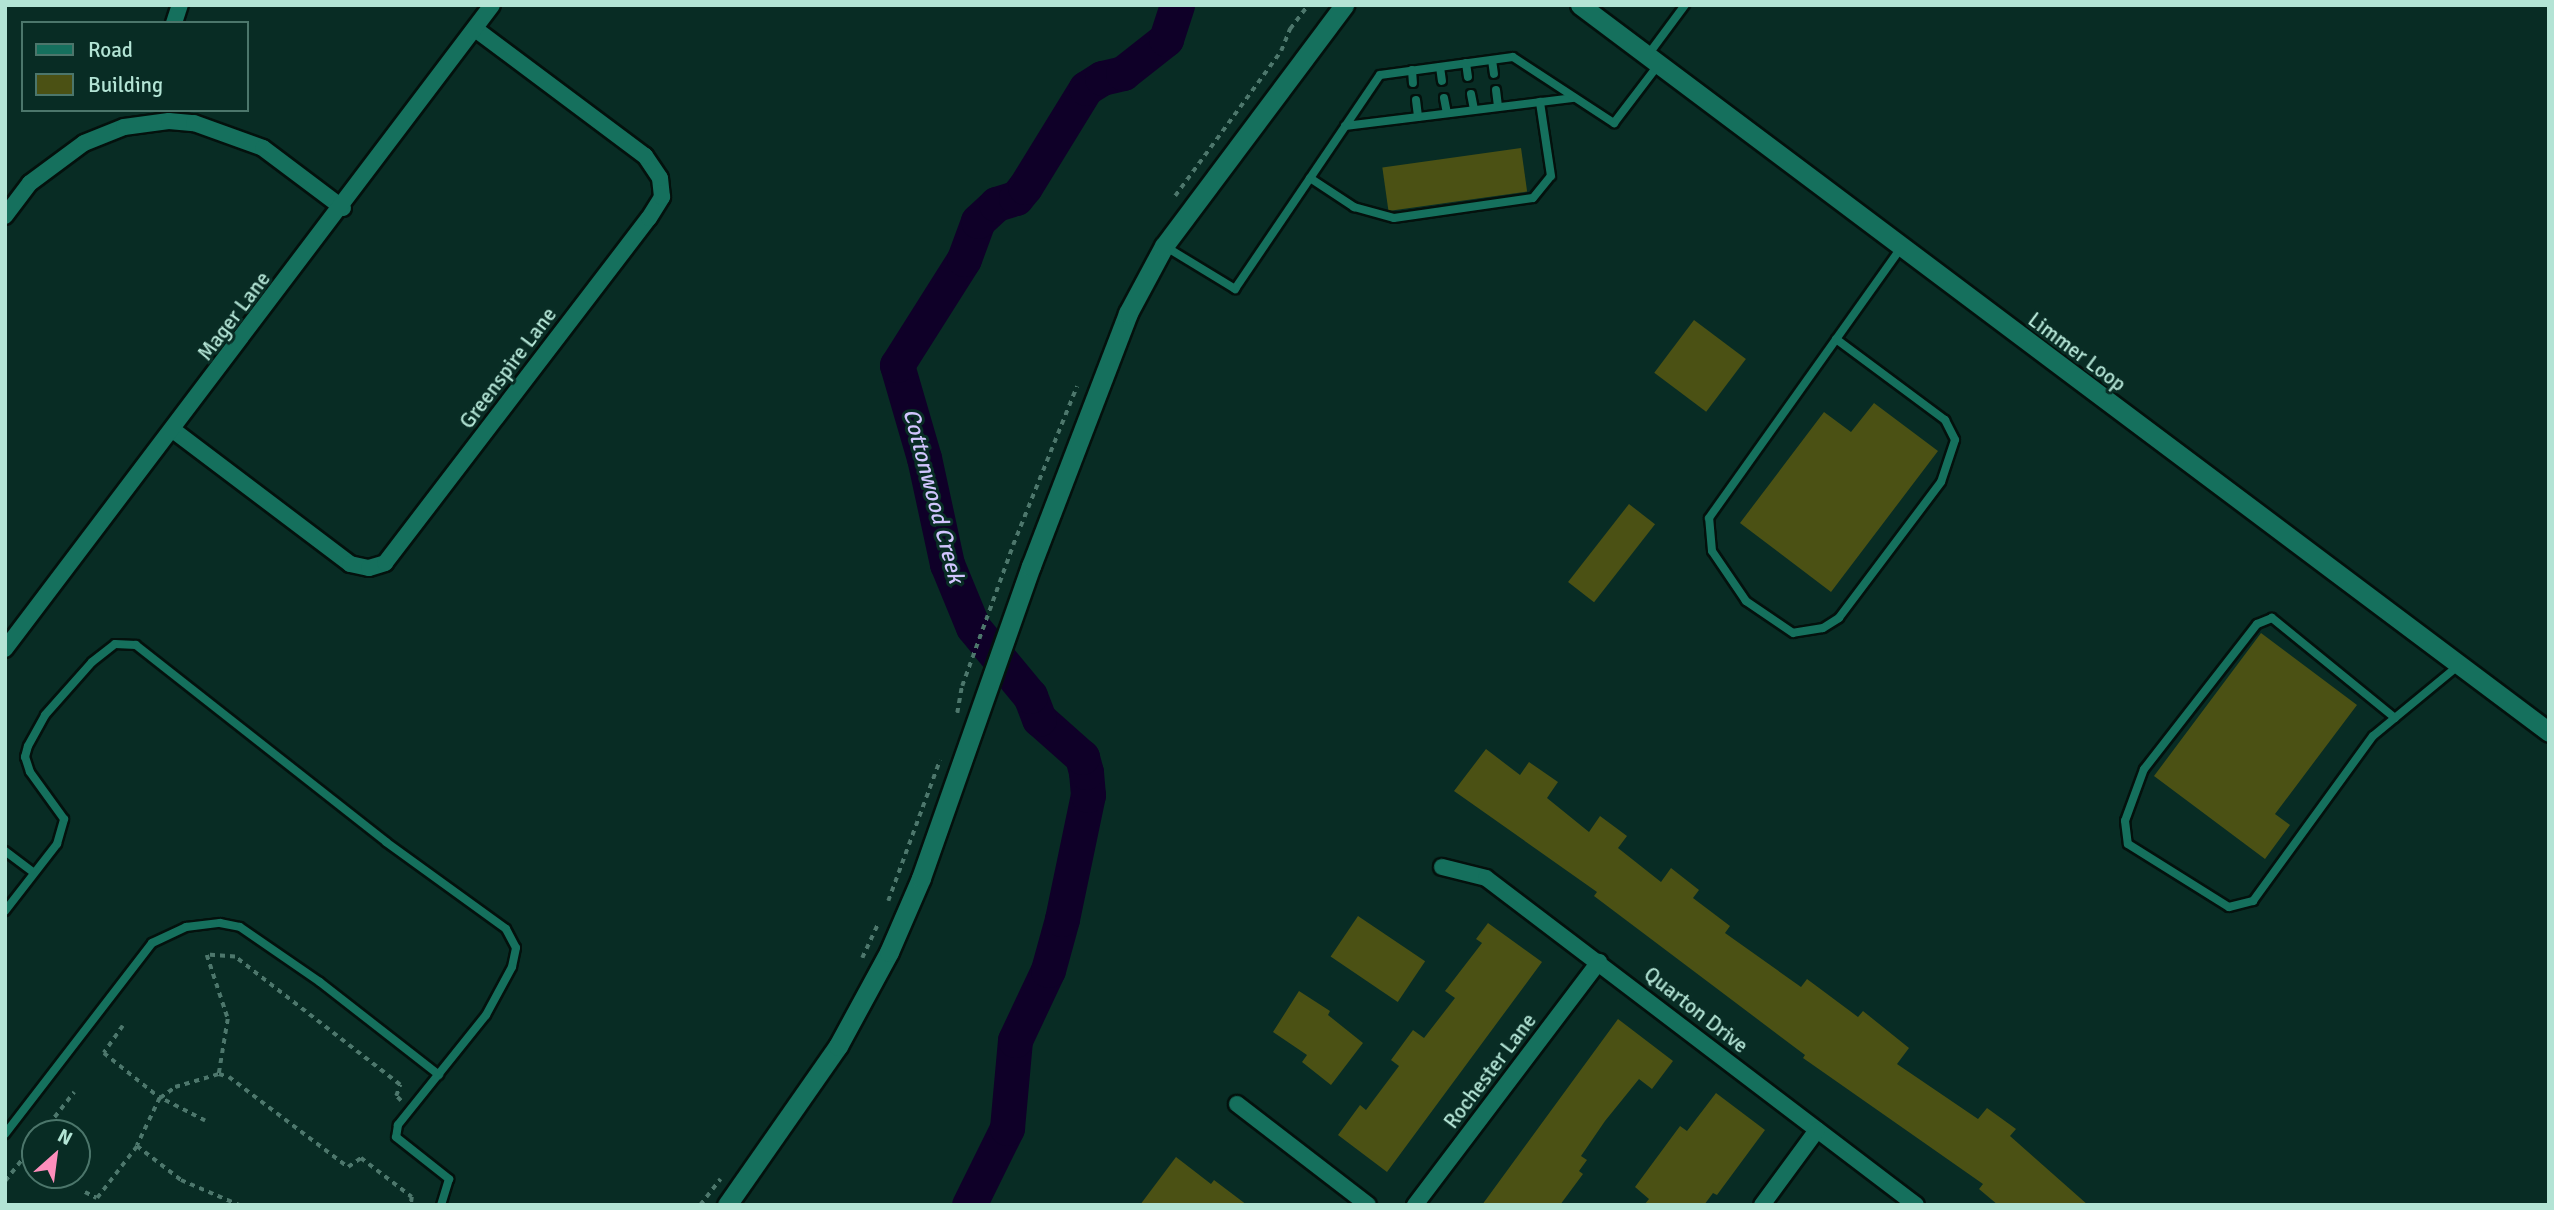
<!DOCTYPE html>
<html>
<head>
<meta charset="utf-8">
<style>
  body { margin:0 }
  #map { position:relative; width:2554px; height:1210px; overflow:hidden; background:#082c24; font-family:Signika,sans-serif }
  div>[style] { position:absolute }
  .river>* { height:35px; margin:-17.5px; padding:0 17.5px; transform-origin:17.5px; border-radius:17.5px; background:#0f0028 }
  .building>* { inset:0; background:#4b5114; transform-origin:0 0 }
  .path>* { height:3.5px; margin-top:-1.75px; transform-origin:0; background:repeating-linear-gradient(90deg,#4d776c 0 5px,transparent 0 10px) }
  .roads { filter:drop-shadow(2px 0 #04110d) drop-shadow(-2px 0 #04110d) drop-shadow(0 2px #04110d) drop-shadow(0 -2px #04110d) }
  .service>* { height:8px; margin:-4px; padding:0 4px; transform-origin:4px; border-radius:4px; background:#15705d }
  .minor>* { height:16px; margin:-8px; padding:0 8px; transform-origin:8px; border-radius:8px; background:#15705d }
  .tertiary>* { height:19px; margin:-9.5px; padding:0 9.5px; transform-origin:9.5px; border-radius:9.5px; background:#15705d }
  .secondary>* { height:19px; margin:-9.5px; padding:0 9.5px; transform-origin:9.5px; border-radius:9.5px; background:#15705d }
  span { translate:-50% -50%; white-space:nowrap; text-align:center; line-height:1.15; -webkit-text-stroke:6px #082c24; paint-order:stroke }
  .street-label { font-size:21px; color:#b3e4d5 }
  .water-label { font-size:23px; color:#d1c5fe; font-style:italic }
  .frame { position:absolute; inset:0; border:7px solid #b3e4d5; pointer-events:none }
  .legend { position:absolute; left:21px; top:21px; width:228px; height:91px; box-sizing:border-box; background:#082c24; border:2px solid #4c766b; margin:0; padding:9px 12px; list-style:none; font-size:21px; color:#b3e4d5 }
  .legend li { display:flex; align-items:center; gap:14px; height:35px }
  .legend b { width:35px; border:2px solid #4c766b }
  .north { position:absolute; left:21px; top:1119px; width:70px; height:70px; box-sizing:border-box; background:#082c24; border:2px solid #4c766b; border-radius:50%; rotate:28deg; font-size:19px; font-weight:700; line-height:28px; text-align:center; color:#b3e4d5 }
  .north::after { content:''; display:block; margin:auto; width:24px; height:32px; background:#fe8ebc; clip-path:polygon(50% 0,100% 100%,50% 72%,0 100%) }
</style>
</head>
<body>
<div id="map">
  <div class="river">
    <div style="left:969px;top:1205px;width:86px;rotate:-63.7deg"></div>
    <div style="left:1007px;top:1128px;width:88px;rotate:-84.8deg"></div>
    <div style="left:1015px;top:1040px;width:77px;rotate:-64.8deg"></div>
    <div style="left:1048px;top:970px;width:53px;rotate:-74.6deg"></div>
    <div style="left:1062px;top:919px;width:127px;rotate:-78.2deg"></div>
    <div style="left:1088px;top:795px;width:23px;rotate:-95deg"></div>
    <div style="left:1086px;top:772px;width:16px;rotate:-105deg"></div>
    <div style="left:1082px;top:757px;width:57px;rotate:-138.5deg"></div>
    <div style="left:1039px;top:719px;width:25px;rotate:-111deg"></div>
    <div style="left:1030px;top:696px;width:89px;rotate:-129.6deg"></div>
    <div style="left:973px;top:627px;width:68px;rotate:-112.4deg"></div>
    <div style="left:947px;top:564px;width:108px;rotate:-102.2deg"></div>
    <div style="left:924px;top:458px;width:97px;rotate:-106.2deg"></div>
    <div style="left:897px;top:365px;width:125px;rotate:-57.7deg"></div>
    <div style="left:964px;top:259px;width:40px;rotate:-69.8deg"></div>
    <div style="left:978px;top:221px;width:25px;rotate:-43deg"></div>
    <div style="left:996px;top:204px;width:21px;rotate:-17deg"></div>
    <div style="left:1016px;top:198px;width:14px;rotate:-51deg"></div>
    <div style="left:1025px;top:187px;width:116px;rotate:-58.4deg"></div>
    <div style="left:1086px;top:88px;width:19px;rotate:-32deg"></div>
    <div style="left:1102px;top:78px;width:22px;rotate:-13deg"></div>
    <div style="left:1123px;top:73px;width:55px;rotate:-38.3deg"></div>
    <div style="left:1166px;top:39px;width:36px;rotate:-72deg"></div>
  </div>
  <div class="building">
    <div style="left:1521px;top:148px;width:44px;height:140px;rotate:82deg"></div>
    <div style="left:1694px;top:320px;width:65px;height:66px;rotate:37deg"></div>
    <div style="clip-path:polygon(1874px 403px,1938px 451px,1831px 592px,1740px 523px,1824px 412px,1851px 432px)"></div>
    <div style="left:1629px;top:504px;width:33px;height:99px;rotate:38deg"></div>
    <div style="clip-path:polygon(2261px 633px,2357px 705px,2275px 814px,2290px 825px,2265px 859px,2154px 776px)"></div>
    <div style="clip-path:polygon(1486px 749px,1520px 775px,1529px 762px,1558px 782px,1547px 798px,1589px 832px,1600px 816px,1627px 836px,1618px 848px,1661px 882px,1671px 868px,1699px 890px,1693px 898px,1730px 926px,1725px 933px,1801px 987px,1807px 979px,1858px 1017px,1863px 1011px,1909px 1048px,1897px 1064px,1978px 1119px,1987px 1108px,2016px 1129px,2010px 1136px,2088px 1205px,1998px 1205px,1979px 1189px,1983px 1184px,1803px 1058px,1805px 1055px,1594px 896px,1597px 892px,1454px 791px)"></div>
    <div style="left:1358px;top:916px;width:81px;height:49px;rotate:34deg"></div>
    <div style="clip-path:polygon(1488px 923px,1542px 962px,1387px 1172px,1338px 1135px,1360px 1105px,1366px 1110px,1399px 1066px,1391px 1060px,1413px 1030px,1424px 1038px,1455px 998px,1445px 991px,1482px 943px,1476px 939px)"></div>
    <div style="clip-path:polygon(1299px 991px,1330px 1011px,1328px 1015px,1363px 1043px,1331px 1085px,1302px 1062px,1307px 1055px,1273px 1032px)"></div>
    <div style="clip-path:polygon(1618px 1019px,1673px 1061px,1652px 1089px,1639px 1079px,1605px 1121px,1581px 1156px,1587px 1160px,1579px 1171px,1583px 1174px,1560px 1205px,1482px 1205px)"></div>
    <div style="clip-path:polygon(1716px 1093px,1765px 1130px,1717px 1195px,1713px 1193px,1704px 1205px,1644px 1205px,1649px 1199px,1635px 1187px,1680px 1126px,1687px 1131px)"></div>
    <div style="clip-path:polygon(1176px 1157px,1211px 1184px,1214px 1180px,1247px 1205px,1140px 1205px)"></div>
  </div>
  <div class="path">
    <div style="left:1175px;top:196px;width:180px;rotate:-53.8deg"></div>
    <div style="left:1281px;top:51px;width:24px;rotate:-68deg"></div>
    <div style="left:1290px;top:29px;width:30px;rotate:-53deg"></div>
    <div style="left:957px;top:713px;width:27px;rotate:-80deg"></div>
    <div style="left:962px;top:686px;width:150px;rotate:-70.1deg"></div>
    <div style="left:1013px;top:545px;width:171px;rotate:-68.1deg"></div>
    <div style="left:888px;top:901px;width:150px;rotate:-69.8deg"></div>
    <div style="left:862px;top:958px;width:38px;rotate:-65deg"></div>
    <div style="left:123px;top:1026px;width:33px;rotate:125deg"></div>
    <div style="left:104px;top:1053px;width:72px;rotate:38.8deg"></div>
    <div style="left:160px;top:1098px;width:19px;rotate:-36deg"></div>
    <div style="left:175px;top:1087px;width:46px;rotate:-16.5deg"></div>
    <div style="left:401px;top:1101px;width:7px;rotate:-135deg"></div>
    <div style="left:396px;top:1096px;width:12px;rotate:-70deg"></div>
    <div style="left:400px;top:1085px;width:209px;rotate:-142.2deg"></div>
    <div style="left:235px;top:957px;width:28px;rotate:-176deg"></div>
    <div style="left:207px;top:955px;width:67px;rotate:71.8deg"></div>
    <div style="left:228px;top:1019px;width:56px;rotate:99.3deg"></div>
    <div style="left:219px;top:1074px;width:10px;rotate:17deg"></div>
    <div style="left:229px;top:1077px;width:149px;rotate:37.1deg"></div>
    <div style="left:348px;top:1167px;width:16px;rotate:-35deg"></div>
    <div style="left:361px;top:1158px;width:64px;rotate:37.4deg"></div>
    <div style="left:412px;top:1197px;width:8px;rotate:97deg"></div>
    <div style="left:205px;top:1121px;width:51px;rotate:-152.9deg"></div>
    <div style="left:160px;top:1098px;width:53px;rotate:115.6deg"></div>
    <div style="left:137px;top:1146px;width:56px;rotate:37.7deg"></div>
    <div style="left:181px;top:1180px;width:63px;rotate:23.3deg"></div>
    <div style="left:42px;top:1133px;width:52px;rotate:-52deg"></div>
    <div style="left:5px;top:1181px;width:48px;rotate:-51.7deg"></div>
    <div style="left:85px;top:1192px;width:13px;rotate:27deg"></div>
    <div style="left:97px;top:1198px;width:66px;rotate:-52.4deg"></div>
    <div style="left:700px;top:1205px;width:33px;rotate:-52deg"></div>
  </div>
  <div class="roads">
    <div class="service">
      <div style="left:1648px;top:55px;width:62px;rotate:-53.5deg"></div>
      <div style="left:1492px;top:60px;width:14px;rotate:82deg"></div>
      <div style="left:1466px;top:63px;width:14px;rotate:82deg"></div>
      <div style="left:1440px;top:67px;width:14px;rotate:82deg"></div>
      <div style="left:1412px;top:70px;width:13px;rotate:86deg"></div>
      <div style="left:1496px;top:90px;width:17px;rotate:83deg"></div>
      <div style="left:1471px;top:94px;width:16px;rotate:79deg"></div>
      <div style="left:1444px;top:98px;width:15px;rotate:79deg"></div>
      <div style="left:1416px;top:100px;width:17px;rotate:83deg"></div>
      <div style="left:1345px;top:126px;width:231px;rotate:-7deg"></div>
      <div style="left:1310px;top:178px;width:53px;rotate:33.4deg"></div>
      <div style="left:1354px;top:207px;width:41px;rotate:15.4deg"></div>
      <div style="left:1394px;top:218px;width:140px;rotate:-8.2deg"></div>
      <div style="left:1533px;top:198px;width:28px;rotate:-51deg"></div>
      <div style="left:1551px;top:176px;width:75px;rotate:-98.5deg"></div>
      <div style="left:1166px;top:247px;width:81px;rotate:31.3deg"></div>
      <div style="left:1235px;top:289px;width:258px;rotate:-55.9deg"></div>
      <div style="left:1380px;top:75px;width:134px;rotate:-7.7deg"></div>
      <div style="left:1513px;top:57px;width:121px;rotate:33.2deg"></div>
      <div style="left:1614px;top:123px;width:74px;rotate:-52.7deg"></div>
      <div style="left:1836px;top:339px;width:136px;rotate:36.6deg"></div>
      <div style="left:1945px;top:420px;width:22px;rotate:63deg"></div>
      <div style="left:1955px;top:440px;width:44px;rotate:108.4deg"></div>
      <div style="left:1941px;top:482px;width:170px;rotate:126.9deg"></div>
      <div style="left:1839px;top:618px;width:19px;rotate:148deg"></div>
      <div style="left:1823px;top:628px;width:30px;rotate:171deg"></div>
      <div style="left:1793px;top:633px;width:57px;rotate:-145.8deg"></div>
      <div style="left:1746px;top:601px;width:60px;rotate:-124.2deg"></div>
      <div style="left:1712px;top:551px;width:33px;rotate:-95deg"></div>
      <div style="left:1709px;top:518px;width:330px;rotate:-54.6deg"></div>
      <div style="left:2395px;top:718px;width:159px;rotate:-140.9deg"></div>
      <div style="left:2272px;top:618px;width:16px;rotate:158deg"></div>
      <div style="left:2257px;top:624px;width:184px;rotate:127.9deg"></div>
      <div style="left:2144px;top:769px;width:55px;rotate:110.1deg"></div>
      <div style="left:2125px;top:821px;width:23px;rotate:83deg"></div>
      <div style="left:2128px;top:844px;width:119px;rotate:32deg"></div>
      <div style="left:2229px;top:907px;width:25px;rotate:-14deg"></div>
      <div style="left:2253px;top:901px;width:204px;rotate:-54deg"></div>
      <div style="left:2373px;top:736px;width:112px;rotate:-39.5deg"></div>
      <div style="left:5px;top:851px;width:36px;rotate:37deg"></div>
      <div style="left:5px;top:911px;width:85px;rotate:-52.2deg"></div>
      <div style="left:57px;top:844px;width:26px;rotate:-74deg"></div>
      <div style="left:64px;top:819px;width:58px;rotate:-125.9deg"></div>
      <div style="left:30px;top:772px;width:16px;rotate:-108deg"></div>
      <div style="left:25px;top:757px;width:11px;rotate:-75deg"></div>
      <div style="left:28px;top:746px;width:35px;rotate:-61deg"></div>
      <div style="left:45px;top:715px;width:71px;rotate:-48.4deg"></div>
      <div style="left:92px;top:662px;width:29px;rotate:-38deg"></div>
      <div style="left:115px;top:644px;width:21px;rotate:3deg"></div>
      <div style="left:136px;top:645px;width:318px;rotate:38.2deg"></div>
      <div style="left:386px;top:842px;width:148px;rotate:35.9deg"></div>
      <div style="left:506px;top:929px;width:21px;rotate:62deg"></div>
      <div style="left:516px;top:948px;width:19px;rotate:102deg"></div>
      <div style="left:512px;top:967px;width:55px;rotate:118.4deg"></div>
      <div style="left:486px;top:1015px;width:141px;rotate:128.7deg"></div>
      <div style="left:398px;top:1125px;width:12px;rotate:99deg"></div>
      <div style="left:396px;top:1137px;width:68px;rotate:38.4deg"></div>
      <div style="left:449px;top:1179px;width:27px;rotate:107deg"></div>
      <div style="left:5px;top:1134px;width:241px;rotate:-52.4deg"></div>
      <div style="left:152px;top:943px;width:38px;rotate:-25deg"></div>
      <div style="left:186px;top:927px;width:34px;rotate:-7deg"></div>
      <div style="left:220px;top:923px;width:20px;rotate:11deg"></div>
      <div style="left:240px;top:927px;width:97px;rotate:34.5deg"></div>
      <div style="left:320px;top:982px;width:151px;rotate:38deg"></div>
    </div>
    <div class="minor">
      <div style="left:174px;top:23px;width:19px;rotate:-72deg"></div>
      <div style="left:5px;top:216px;width:41px;rotate:-52.9deg"></div>
      <div style="left:30px;top:183px;width:67px;rotate:-36.5deg"></div>
      <div style="left:84px;top:143px;width:43px;rotate:-21.8deg"></div>
      <div style="left:124px;top:127px;width:45px;rotate:-7.6deg"></div>
      <div style="left:169px;top:121px;width:25px;rotate:5deg"></div>
      <div style="left:194px;top:123px;width:73px;rotate:19.9deg"></div>
      <div style="left:263px;top:148px;width:100px;rotate:36.9deg"></div>
      <div style="left:173px;top:430px;width:222px;rotate:37.1deg"></div>
      <div style="left:350px;top:564px;width:19px;rotate:12deg"></div>
      <div style="left:369px;top:568px;width:17px;rotate:-17deg"></div>
      <div style="left:385px;top:563px;width:434px;rotate:-52.6deg"></div>
      <div style="left:649px;top:218px;width:25px;rotate:-58deg"></div>
      <div style="left:662px;top:197px;width:19px;rotate:-96deg"></div>
      <div style="left:660px;top:178px;width:27px;rotate:-124deg"></div>
      <div style="left:645px;top:156px;width:212px;rotate:-143.2deg"></div>
      <div style="left:5px;top:649px;width:807px;rotate:-52.9deg"></div>
      <div style="left:1442px;top:867px;width:45px;rotate:14deg"></div>
      <div style="left:1486px;top:878px;width:540px;rotate:37.25deg"></div>
      <div style="left:1237px;top:1104px;width:165px;rotate:37.6deg"></div>
      <div style="left:1415px;top:1205px;width:305px;rotate:-52.9deg"></div>
      <div style="left:1762px;top:1205px;width:93px;rotate:-53.7deg"></div>
    </div>
    <div class="tertiary">
      <div style="left:1580px;top:5px;width:1211px;rotate:36.88deg"></div>
    </div>
    <div class="secondary">
      <div style="left:727px;top:1205px;width:194px;rotate:-55.1deg"></div>
      <div style="left:838px;top:1046px;width:107px;rotate:-61.5deg"></div>
      <div style="left:889px;top:952px;width:81px;rotate:-66.6deg"></div>
      <div style="left:921px;top:878px;width:331px;rotate:-70.6deg"></div>
      <div style="left:1031px;top:566px;width:271px;rotate:-69deg"></div>
      <div style="left:1128px;top:313px;width:76px;rotate:-61.8deg"></div>
      <div style="left:1164px;top:246px;width:301px;rotate:-53.2deg"></div>
    </div>
  </div>
  <div class="street-label">
    <span style="left:234px;top:316px;rotate:-53deg">Mager Lane</span>
    <span style="left:2077px;top:352px;rotate:37deg">Limmer Loop</span>
    <span style="left:508px;top:368px;rotate:-53deg">Greenspire Lane</span>
    <span style="left:1696px;top:1010px;rotate:38deg">Quarton Drive</span>
    <span style="left:1490px;top:1071px;rotate:-53deg">Rochester Lane</span>
  </div>
  <div class="water-label">
    <span style="left:933px;top:496px;rotate:75deg">Cottonwood Creek</span>
  </div>
  <div class="frame"></div>
  <ul class="legend">
  <li><b style="height:9px;background:#15705d"></b>Road</li>
  <li><b style="height:19px;background:#4b5114"></b>Building</li>
  </ul>
  <div class="north">N</div>
</div>
</body>
</html>
